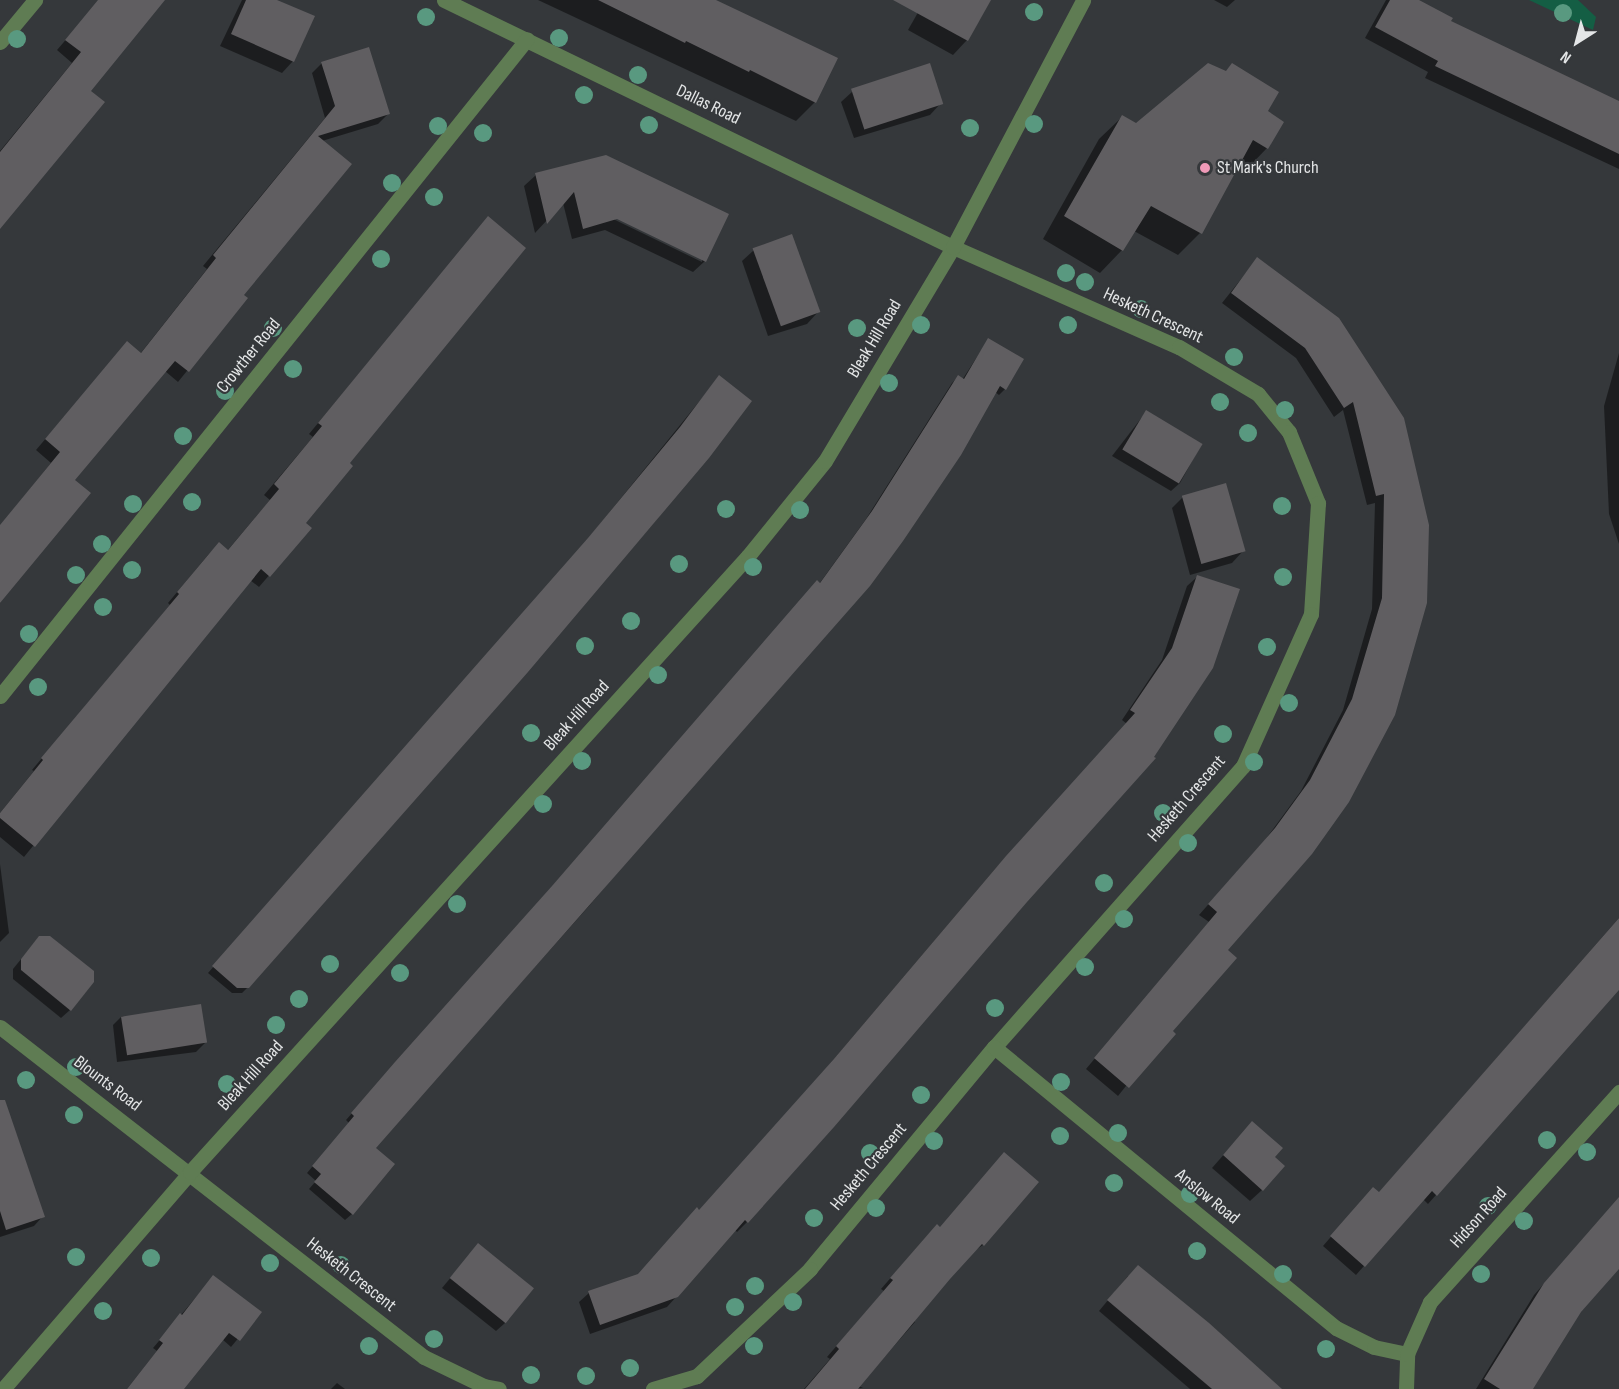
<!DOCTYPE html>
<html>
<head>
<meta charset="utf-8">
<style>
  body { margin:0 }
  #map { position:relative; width:1619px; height:1389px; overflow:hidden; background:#35383b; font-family:"Sofia Sans Condensed",sans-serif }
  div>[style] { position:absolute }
  .green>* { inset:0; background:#145e44 }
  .shadow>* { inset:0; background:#0007 }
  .building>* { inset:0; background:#605e61; transform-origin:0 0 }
  .minor>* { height:15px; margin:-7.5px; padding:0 7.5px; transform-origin:7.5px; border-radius:7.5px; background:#5f7c53 }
  .trees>* { width:18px; height:18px; margin:-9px; border-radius:50%; background:#599980 }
  .dots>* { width:16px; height:16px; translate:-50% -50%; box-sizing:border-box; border:3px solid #35383b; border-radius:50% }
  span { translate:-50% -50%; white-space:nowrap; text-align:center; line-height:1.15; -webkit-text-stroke:4.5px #35383b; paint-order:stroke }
  .street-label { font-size:18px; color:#e4e6e7 }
  .poi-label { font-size:18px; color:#e4e6e7 }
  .left { translate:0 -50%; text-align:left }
  .north { position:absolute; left:1547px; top:12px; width:60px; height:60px; -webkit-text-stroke:4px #35383b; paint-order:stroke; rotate:216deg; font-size:16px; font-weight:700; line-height:24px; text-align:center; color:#e4e6e7 }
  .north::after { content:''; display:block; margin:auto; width:21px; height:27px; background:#e4e6e7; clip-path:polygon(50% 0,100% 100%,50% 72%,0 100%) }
</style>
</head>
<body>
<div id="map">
  <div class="green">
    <div style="clip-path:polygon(1529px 0,1578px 0,1596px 17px,1593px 30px)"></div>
  </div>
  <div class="shadow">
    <div style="clip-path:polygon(100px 0,164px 0,89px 91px,0 227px,0 151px,72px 63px,57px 50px)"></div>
    <div style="clip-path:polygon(242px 0,274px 0,293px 61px,282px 73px,220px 46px)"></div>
    <div style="clip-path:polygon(538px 0,707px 0,815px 102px,796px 121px)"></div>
    <div style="clip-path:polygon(925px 0,989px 0,967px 40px,953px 55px,908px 30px)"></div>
    <div style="clip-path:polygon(1214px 0,1235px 0,1227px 7px)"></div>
    <div style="clip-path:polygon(1386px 0,1415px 0,1449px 22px,1619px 103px,1619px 169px,1425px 78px,1428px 72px,1365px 38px)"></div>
    <div style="clip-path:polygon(322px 63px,388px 114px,378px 124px,322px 141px,242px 295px,246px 298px,178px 382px,165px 371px,73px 480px,0 603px,0 526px,51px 463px,36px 450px,127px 343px,140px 354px,207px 269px,203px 266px,325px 118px,312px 73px)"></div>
    <div style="clip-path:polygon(853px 91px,941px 103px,930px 115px,854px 138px,841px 102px)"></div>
    <div style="clip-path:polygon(1266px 111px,1267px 148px,1245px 171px,1237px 166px,1200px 233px,1178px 255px,1134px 231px,1122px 250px,1100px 273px,1043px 239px,1099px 139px,1122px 117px,1137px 125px)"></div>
    <div style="clip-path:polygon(evenodd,606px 156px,705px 261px,693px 272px,605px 230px,572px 239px,563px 203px,535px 233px,524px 186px,536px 175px,606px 156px,611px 214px,702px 258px,702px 262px,609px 217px,611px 214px)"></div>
    <div style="clip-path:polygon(488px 218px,348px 463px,304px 523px,310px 528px,259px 587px,250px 580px,24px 857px,0 837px,0 813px,34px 771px,32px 770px,170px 605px,168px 603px,208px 555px,219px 544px,227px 551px,270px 500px,264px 495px,313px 437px,309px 434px)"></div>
    <div style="clip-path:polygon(754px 250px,818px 312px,807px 324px,768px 336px,742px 261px)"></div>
    <div style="clip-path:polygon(1257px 259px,1402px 419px,1425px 603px,1226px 950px,1170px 1031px,1118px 1096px,1086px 1069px,1209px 922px,1199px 915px,1265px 840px,1301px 791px,1343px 710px,1372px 609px,1375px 503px,1367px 505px,1343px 410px,1334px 417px,1296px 358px,1222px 303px)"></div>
    <div style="clip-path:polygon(988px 340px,1005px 389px,999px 395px,995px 392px,690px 787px,589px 906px,374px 1148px,352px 1214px,345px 1220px,309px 1189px,316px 1181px,307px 1173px,349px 1123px,346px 1120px,819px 584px,866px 519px,952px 383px,958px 377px,962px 380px)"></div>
    <div style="clip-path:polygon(1619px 353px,1619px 544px,1609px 514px,1604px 406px)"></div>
    <div style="clip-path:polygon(719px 377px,750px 401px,653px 524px,248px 987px,242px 993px,232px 993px,208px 973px,583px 545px)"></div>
    <div style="clip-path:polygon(1146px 412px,1201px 445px,1180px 483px,1171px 491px,1112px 456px)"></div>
    <div style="clip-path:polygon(1183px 497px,1243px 551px,1232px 563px,1190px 575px,1172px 508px)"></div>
    <div style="clip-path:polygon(1197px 577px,1152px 757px,747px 1222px,737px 1232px,735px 1230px,677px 1296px,667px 1307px,590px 1334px,579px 1302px,589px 1293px,637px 1276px,699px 1211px,823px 1072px,996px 868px,1127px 724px,1122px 720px,1162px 660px,1187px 586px)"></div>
    <div style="clip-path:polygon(0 864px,9px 933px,0 942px)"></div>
    <div style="clip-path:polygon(1619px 918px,1619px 986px,1436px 1195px,1428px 1204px,1423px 1199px,1356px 1275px,1323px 1246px,1365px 1197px,1378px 1194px)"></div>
    <div style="clip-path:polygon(39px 937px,70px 1010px,61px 1018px,13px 979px,13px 969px)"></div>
    <div style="clip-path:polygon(122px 1016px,205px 1043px,196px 1052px,117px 1062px,113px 1025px)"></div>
    <div style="clip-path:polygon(1241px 1135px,1273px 1157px,1262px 1190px,1250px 1201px,1212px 1168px)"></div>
    <div style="clip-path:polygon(0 1151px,43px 1216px,34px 1226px,0 1237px)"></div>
    <div style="clip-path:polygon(994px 1165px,983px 1245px,971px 1253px,913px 1320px,915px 1322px,859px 1386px,863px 1388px,804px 1389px,830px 1359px,827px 1357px,884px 1291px,881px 1289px,927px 1236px,940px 1228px)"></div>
    <div style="clip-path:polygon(1619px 1198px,1619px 1267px,1580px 1312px,1531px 1389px,1476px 1389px,1534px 1295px)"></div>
    <div style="clip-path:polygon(478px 1245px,505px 1323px,496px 1331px,442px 1288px)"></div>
    <div style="clip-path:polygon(1128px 1276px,1278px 1389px,1190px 1389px,1099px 1311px)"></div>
    <div style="clip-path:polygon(213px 1277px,260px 1312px,231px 1347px,222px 1339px,183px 1389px,127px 1389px,157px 1351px,153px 1348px)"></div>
    <div style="clip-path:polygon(337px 1383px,345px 1389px,331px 1389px)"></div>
  </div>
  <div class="building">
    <div style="clip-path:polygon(98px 0,165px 0,91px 91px,105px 102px,0 229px,0 152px,81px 52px,65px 40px)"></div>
    <div style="clip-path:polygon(246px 0,277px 0,315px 16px,294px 62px,231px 34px)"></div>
    <div style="clip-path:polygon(598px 0,716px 0,838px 58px,816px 103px,750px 70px,749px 72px,686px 41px,685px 43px)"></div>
    <div style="clip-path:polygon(893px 0,991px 0,968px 41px)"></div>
    <div style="clip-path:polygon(1390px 0,1419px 0,1453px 18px,1451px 21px,1619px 101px,1619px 154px,1435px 66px,1438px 61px,1375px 27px)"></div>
    <div style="clip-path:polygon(369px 47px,390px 114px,318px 136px,352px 164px,244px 295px,248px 298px,189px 372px,175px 361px,75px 480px,91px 493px,0 603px,0 525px,60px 452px,45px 439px,127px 341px,141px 353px,216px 258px,213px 255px,335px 106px,321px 62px)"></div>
    <div style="left:930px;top:63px;width:43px;height:83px;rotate:72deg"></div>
    <div style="clip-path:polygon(1208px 63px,1226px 71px,1232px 63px,1279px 92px,1268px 111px,1284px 122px,1268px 149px,1253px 140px,1202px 234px,1151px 206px,1123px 251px,1064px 216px,1122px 115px,1136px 123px)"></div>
    <div style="clip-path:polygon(606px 155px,729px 214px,706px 262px,617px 219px,583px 229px,574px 192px,547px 224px,535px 173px)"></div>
    <div style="clip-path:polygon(488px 216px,526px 248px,350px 463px,353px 466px,306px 523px,312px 528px,270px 577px,261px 569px,35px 847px,0 818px,0 813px,43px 760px,41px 758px,179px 594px,177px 592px,219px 542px,228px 550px,279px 489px,274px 484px,322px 426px,318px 423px)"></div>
    <div style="left:792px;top:234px;width:83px;height:42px;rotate:70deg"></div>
    <div style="clip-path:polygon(1257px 257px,1339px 318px,1404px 418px,1429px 525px,1427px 603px,1395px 715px,1349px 802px,1312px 854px,1228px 950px,1237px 958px,1173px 1031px,1176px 1034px,1129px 1088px,1094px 1058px,1217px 912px,1208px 904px,1275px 828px,1310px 780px,1352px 699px,1382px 598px,1384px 494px,1376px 496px,1353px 402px,1344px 408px,1305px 348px,1231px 293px)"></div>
    <div style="clip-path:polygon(988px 338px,1024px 359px,1006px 390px,1000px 386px,961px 455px,903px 541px,870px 586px,376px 1148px,395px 1164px,353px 1215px,314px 1182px,321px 1174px,312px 1166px,354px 1116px,351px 1113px,395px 1062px,552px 886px,817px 580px,820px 583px,872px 511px,958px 375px,964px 379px)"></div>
    <div style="clip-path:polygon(719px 375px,752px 401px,709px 458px,528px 672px,249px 988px,237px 988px,212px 966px,588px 538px,680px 427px)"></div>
    <div style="left:1146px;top:410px;width:66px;height:46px;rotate:31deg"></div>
    <div style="left:1226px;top:483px;width:71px;height:46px;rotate:74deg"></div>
    <div style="clip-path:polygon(1197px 575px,1240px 589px,1213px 668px,1154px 757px,1156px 758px,1027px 902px,834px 1127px,748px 1223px,745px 1220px,678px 1297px,600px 1325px,588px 1291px,638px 1274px,697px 1207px,699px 1210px,833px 1060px,1006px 856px,1135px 713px,1130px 710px,1172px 648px)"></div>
    <div style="clip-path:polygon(1619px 918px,1619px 990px,1437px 1196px,1432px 1191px,1365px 1267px,1330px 1236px,1373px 1187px,1379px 1192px)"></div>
    <div style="clip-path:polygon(39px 936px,50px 936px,94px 971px,94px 982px,71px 1011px,21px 970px,21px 959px)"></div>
    <div style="left:201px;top:1004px;width:39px;height:81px;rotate:81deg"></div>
    <div style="clip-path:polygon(0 1100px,5px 1100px,45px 1217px,6px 1230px,0 1211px)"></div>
    <div style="clip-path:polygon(1252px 1121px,1283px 1148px,1275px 1157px,1285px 1166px,1263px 1191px,1223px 1155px)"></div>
    <div style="clip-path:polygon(1004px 1152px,1039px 1182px,984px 1246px,982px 1244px,950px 1279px,858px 1389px,805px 1389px,839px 1349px,836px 1346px,893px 1280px,890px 1278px,937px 1224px,940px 1227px)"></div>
    <div style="clip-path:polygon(1619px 1197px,1619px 1269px,1581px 1312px,1533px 1389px,1500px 1389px,1484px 1379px,1544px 1283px)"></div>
    <div style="left:478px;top:1243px;width:72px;height:45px;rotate:39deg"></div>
    <div style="clip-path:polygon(1138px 1265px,1209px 1323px,1282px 1389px,1212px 1389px,1107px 1300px)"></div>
    <div style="clip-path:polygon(213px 1275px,262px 1312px,240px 1341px,229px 1333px,184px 1389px,127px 1389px,163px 1343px,159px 1340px,180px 1313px,182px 1315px)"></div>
  </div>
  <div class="minor">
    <div style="left:444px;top:0;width:566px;rotate:25.89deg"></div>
    <div style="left:953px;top:247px;width:247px;rotate:23.9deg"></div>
    <div style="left:1179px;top:347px;width:92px;rotate:30.7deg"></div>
    <div style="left:1258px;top:394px;width:49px;rotate:50.8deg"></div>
    <div style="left:1289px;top:432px;width:77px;rotate:67.8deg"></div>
    <div style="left:1318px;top:503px;width:111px;rotate:93.6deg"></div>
    <div style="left:1311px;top:614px;width:167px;rotate:114.1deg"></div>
    <div style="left:1243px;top:766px;width:375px;rotate:131.5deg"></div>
    <div style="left:994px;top:1047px;width:288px;rotate:129.7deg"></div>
    <div style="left:810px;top:1269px;width:156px;rotate:136.6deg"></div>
    <div style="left:697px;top:1376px;width:46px;rotate:163.5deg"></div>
    <div style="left:0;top:42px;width:55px;rotate:-50.2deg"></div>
    <div style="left:0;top:696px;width:842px;rotate:-51.27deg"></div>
    <div style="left:0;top:1027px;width:537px;rotate:37.89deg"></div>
    <div style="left:424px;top:1357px;width:67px;rotate:25.8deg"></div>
    <div style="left:484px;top:1386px;width:15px;rotate:11deg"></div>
    <div style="left:994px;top:1047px;width:443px;rotate:39.4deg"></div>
    <div style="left:1336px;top:1328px;width:42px;rotate:26.6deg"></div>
    <div style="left:1374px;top:1347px;width:34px;rotate:12deg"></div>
    <div style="left:3px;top:1389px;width:286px;rotate:-49.2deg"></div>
    <div style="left:190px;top:1172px;width:831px;rotate:-47.83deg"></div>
    <div style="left:748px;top:556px;width:122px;rotate:-51deg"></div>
    <div style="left:825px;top:461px;width:249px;rotate:-59.1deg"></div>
    <div style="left:953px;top:247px;width:279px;rotate:-62.2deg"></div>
    <div style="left:1406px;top:1389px;width:35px;rotate:-88deg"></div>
    <div style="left:1407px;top:1354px;width:57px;rotate:-66.1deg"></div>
    <div style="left:1430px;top:1302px;width:283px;rotate:-48deg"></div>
  </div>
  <div class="trees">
    <div style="left:1034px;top:12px"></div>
    <div style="left:1563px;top:13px"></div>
    <div style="left:426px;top:17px"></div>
    <div style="left:559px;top:38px"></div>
    <div style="left:17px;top:39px"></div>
    <div style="left:638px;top:75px"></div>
    <div style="left:584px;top:95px"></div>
    <div style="left:1034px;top:124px"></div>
    <div style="left:649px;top:125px"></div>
    <div style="left:438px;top:126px"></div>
    <div style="left:970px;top:128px"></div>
    <div style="left:483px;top:133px"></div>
    <div style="left:392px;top:183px"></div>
    <div style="left:434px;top:197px"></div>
    <div style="left:381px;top:259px"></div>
    <div style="left:1066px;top:273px"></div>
    <div style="left:1085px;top:282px"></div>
    <div style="left:1141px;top:309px"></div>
    <div style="left:921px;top:325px"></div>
    <div style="left:1068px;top:325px"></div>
    <div style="left:273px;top:328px"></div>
    <div style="left:857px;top:328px"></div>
    <div style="left:1234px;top:357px"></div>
    <div style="left:293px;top:369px"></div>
    <div style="left:889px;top:383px"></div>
    <div style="left:225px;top:391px"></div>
    <div style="left:1220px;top:402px"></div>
    <div style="left:1285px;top:410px"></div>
    <div style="left:1248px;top:433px"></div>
    <div style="left:183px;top:436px"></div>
    <div style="left:192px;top:502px"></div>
    <div style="left:133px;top:504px"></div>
    <div style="left:1282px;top:506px"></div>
    <div style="left:726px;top:509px"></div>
    <div style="left:800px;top:510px"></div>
    <div style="left:102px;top:544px"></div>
    <div style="left:679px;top:564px"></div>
    <div style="left:753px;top:567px"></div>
    <div style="left:132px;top:570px"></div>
    <div style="left:76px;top:575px"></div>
    <div style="left:1283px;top:577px"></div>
    <div style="left:103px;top:607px"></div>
    <div style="left:631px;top:621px"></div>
    <div style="left:29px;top:634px"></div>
    <div style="left:585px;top:646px"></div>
    <div style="left:1267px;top:647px"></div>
    <div style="left:658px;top:675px"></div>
    <div style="left:38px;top:687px"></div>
    <div style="left:1289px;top:703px"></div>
    <div style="left:531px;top:733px"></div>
    <div style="left:1223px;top:734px"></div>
    <div style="left:582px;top:761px"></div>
    <div style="left:1254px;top:762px"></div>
    <div style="left:543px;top:804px"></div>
    <div style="left:1163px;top:813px"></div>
    <div style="left:1188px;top:843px"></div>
    <div style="left:1104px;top:883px"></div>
    <div style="left:457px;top:904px"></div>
    <div style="left:1124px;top:919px"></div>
    <div style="left:330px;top:964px"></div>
    <div style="left:1085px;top:967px"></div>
    <div style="left:400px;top:973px"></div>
    <div style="left:299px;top:999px"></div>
    <div style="left:995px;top:1008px"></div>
    <div style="left:276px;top:1025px"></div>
    <div style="left:76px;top:1067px"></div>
    <div style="left:26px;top:1080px"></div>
    <div style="left:1061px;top:1082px"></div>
    <div style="left:227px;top:1084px"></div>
    <div style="left:921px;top:1095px"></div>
    <div style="left:74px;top:1115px"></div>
    <div style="left:1118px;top:1133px"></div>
    <div style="left:1060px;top:1136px"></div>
    <div style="left:1547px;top:1140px"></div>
    <div style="left:934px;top:1141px"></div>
    <div style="left:1587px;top:1152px"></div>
    <div style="left:870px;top:1153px"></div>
    <div style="left:1114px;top:1183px"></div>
    <div style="left:1190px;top:1194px"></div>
    <div style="left:1488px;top:1206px"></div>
    <div style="left:876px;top:1208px"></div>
    <div style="left:814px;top:1218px"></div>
    <div style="left:1524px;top:1221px"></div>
    <div style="left:1197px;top:1251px"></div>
    <div style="left:76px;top:1257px"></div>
    <div style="left:151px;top:1258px"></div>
    <div style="left:270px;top:1263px"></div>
    <div style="left:341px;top:1265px"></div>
    <div style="left:1283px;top:1274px"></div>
    <div style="left:1481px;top:1274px"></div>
    <div style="left:755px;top:1286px"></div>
    <div style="left:793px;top:1302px"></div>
    <div style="left:735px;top:1307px"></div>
    <div style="left:103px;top:1311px"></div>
    <div style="left:434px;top:1339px"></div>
    <div style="left:369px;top:1346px"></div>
    <div style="left:754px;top:1346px"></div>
    <div style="left:1326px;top:1349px"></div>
    <div style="left:630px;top:1368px"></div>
    <div style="left:531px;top:1375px"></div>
    <div style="left:586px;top:1376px"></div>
  </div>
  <div class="dots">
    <div style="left:1205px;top:168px;background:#ef9ab8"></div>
  </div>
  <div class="street-label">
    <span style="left:708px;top:105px;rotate:26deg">Dallas Road</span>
    <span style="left:1153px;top:316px;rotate:25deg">Hesketh Crescent</span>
    <span style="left:875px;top:339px;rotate:-59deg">Bleak Hill Road</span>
    <span style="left:249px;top:356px;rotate:-51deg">Crowther Road</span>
    <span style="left:577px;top:716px;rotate:-48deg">Bleak Hill Road</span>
    <span style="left:1187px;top:799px;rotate:-49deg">Hesketh Crescent</span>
    <span style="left:251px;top:1076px;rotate:-48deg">Bleak Hill Road</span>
    <span style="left:107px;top:1084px;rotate:37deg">Blounts Road</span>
    <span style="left:869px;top:1167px;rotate:-50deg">Hesketh Crescent</span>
    <span style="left:1207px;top:1197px;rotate:39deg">Anslow Road</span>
    <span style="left:1479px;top:1218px;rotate:-48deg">Hidson Road</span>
    <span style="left:351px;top:1275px;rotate:38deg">Hesketh Crescent</span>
  </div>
  <div class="poi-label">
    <span class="left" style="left:1217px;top:168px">St Mark's Church</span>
  </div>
  <div class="north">N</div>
</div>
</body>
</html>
